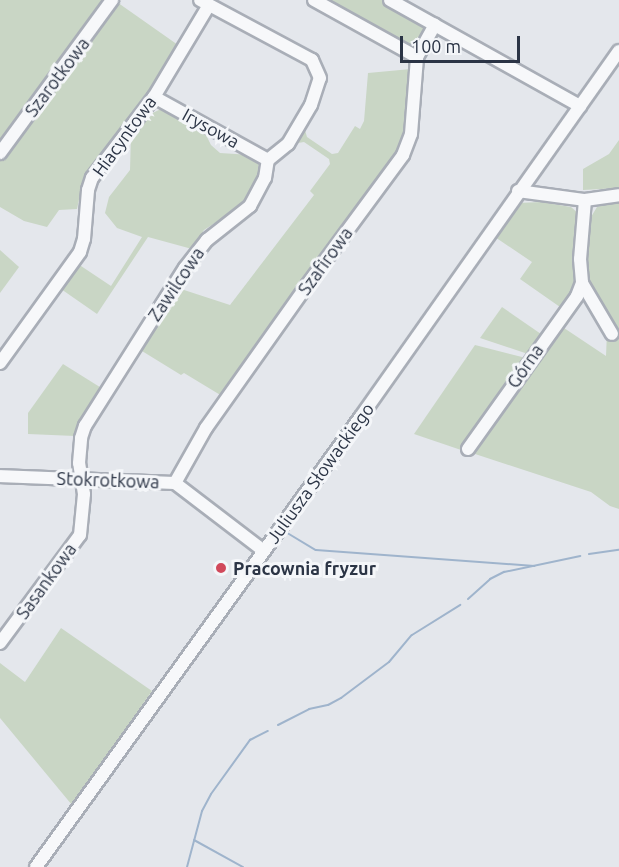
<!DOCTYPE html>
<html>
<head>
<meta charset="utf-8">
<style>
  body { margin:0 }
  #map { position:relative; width:619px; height:867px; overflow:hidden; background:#e4e7ec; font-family:Ubuntu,sans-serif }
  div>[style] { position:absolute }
  .green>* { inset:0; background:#c9d6c5 }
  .stream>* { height:2px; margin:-1px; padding:0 1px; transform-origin:1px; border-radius:1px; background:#9fb4cc }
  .roads { filter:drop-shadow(2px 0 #a9aeb7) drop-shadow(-2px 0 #a9aeb7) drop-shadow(0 2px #a9aeb7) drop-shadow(0 -2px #a9aeb7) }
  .minor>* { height:12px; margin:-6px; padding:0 6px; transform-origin:6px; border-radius:6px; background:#f7f8fa }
  .dots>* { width:16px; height:16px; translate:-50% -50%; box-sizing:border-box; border:3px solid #f4f6f9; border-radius:50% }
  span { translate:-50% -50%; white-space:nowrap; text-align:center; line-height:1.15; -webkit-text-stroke:6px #f4f6f9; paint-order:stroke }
  .street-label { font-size:18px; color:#2b3445 }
  .poi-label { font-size:18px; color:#2b3445; font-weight:700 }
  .left { translate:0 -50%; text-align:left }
  .scale { position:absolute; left:400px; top:36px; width:120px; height:27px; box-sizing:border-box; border:3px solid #2b3445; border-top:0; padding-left:8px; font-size:18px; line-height:21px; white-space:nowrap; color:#2b3445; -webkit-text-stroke:4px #f4f6f9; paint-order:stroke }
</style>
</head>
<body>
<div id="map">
  <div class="green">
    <div style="clip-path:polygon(0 0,114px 0,178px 45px,153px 87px,82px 186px,77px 209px,59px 210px,47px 227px,24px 221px,0 207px)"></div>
    <div style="clip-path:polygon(322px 0,383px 0,425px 25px,425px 36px,416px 47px,407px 47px)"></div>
    <div style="clip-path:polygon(411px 69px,411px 117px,401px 152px,222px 396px,184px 373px,181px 375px,142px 351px,181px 289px,230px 305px,314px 195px,310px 191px,330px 164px,329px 159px,304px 142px,298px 143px,305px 130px,307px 137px,332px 154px,338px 153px,355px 126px,360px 129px,364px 121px,368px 73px)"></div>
    <div style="clip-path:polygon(161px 109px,204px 131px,211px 145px,220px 153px,251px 155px,259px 163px,258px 174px,253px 191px,235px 210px,204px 230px,192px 249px,148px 237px,97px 314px,61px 289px,78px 264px,111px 286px,142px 237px,117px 228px,105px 213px,109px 197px,130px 170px,131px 134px,142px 118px)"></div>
    <div style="clip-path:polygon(619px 140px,619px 188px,583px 190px,583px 169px,609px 154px)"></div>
    <div style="clip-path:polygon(619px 200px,619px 509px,610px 506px,591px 492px,469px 452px,561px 326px,606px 356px,607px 332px,587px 301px,579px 301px,588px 222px,597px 207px)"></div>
    <div style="clip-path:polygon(541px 202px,571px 207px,579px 214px,579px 277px,573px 293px,560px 307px,520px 279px,532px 262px,492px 235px,518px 203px)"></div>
    <div style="clip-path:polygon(0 250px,19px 267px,0 293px)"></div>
    <div style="clip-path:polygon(502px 307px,541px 334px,528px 354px,480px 338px)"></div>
    <div style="clip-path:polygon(475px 345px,522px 357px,524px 363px,464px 451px,414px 434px)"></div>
    <div style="clip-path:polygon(63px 364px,103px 389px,75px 436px,28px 434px,28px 413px)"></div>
    <div style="clip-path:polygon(61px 628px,152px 691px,72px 805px,0 718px,0 663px,25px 682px)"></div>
  </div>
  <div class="stream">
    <div style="left:284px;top:531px;width:37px;rotate:31deg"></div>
    <div style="left:316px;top:550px;width:219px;rotate:4.2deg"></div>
    <div style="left:589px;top:554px;width:30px;rotate:-8deg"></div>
    <div style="left:468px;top:599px;width:30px;rotate:-42deg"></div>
    <div style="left:490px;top:579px;width:16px;rotate:-27deg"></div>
    <div style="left:504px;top:572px;width:78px;rotate:-11.9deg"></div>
    <div style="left:278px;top:725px;width:35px;rotate:-27deg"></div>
    <div style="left:309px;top:709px;width:19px;rotate:-12deg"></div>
    <div style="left:328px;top:705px;width:15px;rotate:-28deg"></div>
    <div style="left:341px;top:698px;width:60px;rotate:-36.9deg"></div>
    <div style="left:389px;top:662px;width:35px;rotate:-50deg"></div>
    <div style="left:412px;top:635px;width:57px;rotate:-32deg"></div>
    <div style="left:194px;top:840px;width:56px;rotate:28.9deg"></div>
    <div style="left:187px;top:867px;width:58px;rotate:-75deg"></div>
    <div style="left:202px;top:811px;width:19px;rotate:-62deg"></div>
    <div style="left:211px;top:794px;width:67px;rotate:-54.2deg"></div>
    <div style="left:250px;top:740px;width:20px;rotate:-27deg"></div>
  </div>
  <div class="roads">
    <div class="minor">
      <div style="left:314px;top:0;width:118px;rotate:29deg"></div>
      <div style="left:390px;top:0;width:218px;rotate:29.2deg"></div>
      <div style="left:154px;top:97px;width:130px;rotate:28.9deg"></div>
      <div style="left:0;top:153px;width:190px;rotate:-53.8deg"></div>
      <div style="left:518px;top:191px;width:68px;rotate:7.7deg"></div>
      <div style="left:585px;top:200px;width:34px;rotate:-8deg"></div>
      <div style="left:585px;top:200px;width:59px;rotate:94.8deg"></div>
      <div style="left:580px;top:259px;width:24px;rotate:85deg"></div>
      <div style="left:582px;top:283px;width:59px;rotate:59.5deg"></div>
      <div style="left:0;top:363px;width:137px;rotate:-54.2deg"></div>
      <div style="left:80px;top:252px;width:14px;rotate:-73deg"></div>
      <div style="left:84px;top:239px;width:49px;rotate:-85.3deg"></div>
      <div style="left:88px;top:190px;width:13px;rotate:-72deg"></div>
      <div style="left:92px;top:178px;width:102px;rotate:-52.6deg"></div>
      <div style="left:154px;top:97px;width:107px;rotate:-59.1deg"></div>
      <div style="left:468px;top:449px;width:188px;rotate:-54.5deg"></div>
      <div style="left:577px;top:296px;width:14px;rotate:-69deg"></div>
      <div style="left:0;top:476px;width:175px;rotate:2.3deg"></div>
      <div style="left:175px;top:483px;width:112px;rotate:37.4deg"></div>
      <div style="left:175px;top:483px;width:63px;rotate:-60.6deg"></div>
      <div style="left:206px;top:428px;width:176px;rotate:-54.7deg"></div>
      <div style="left:308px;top:284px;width:160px;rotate:-53.6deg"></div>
      <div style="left:403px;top:155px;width:22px;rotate:-69deg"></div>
      <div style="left:411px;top:134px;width:77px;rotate:-85.5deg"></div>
      <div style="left:417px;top:57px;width:37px;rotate:-61deg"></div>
      <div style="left:0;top:643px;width:134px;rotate:-53.5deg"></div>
      <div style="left:80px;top:535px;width:41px;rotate:-84.4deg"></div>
      <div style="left:84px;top:494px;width:31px;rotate:-99deg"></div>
      <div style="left:79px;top:463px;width:25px;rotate:-85deg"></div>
      <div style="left:81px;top:438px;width:13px;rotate:-72deg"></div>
      <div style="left:85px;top:426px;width:187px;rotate:-57.7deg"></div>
      <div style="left:185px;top:268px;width:36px;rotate:-52deg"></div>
      <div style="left:207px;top:240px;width:55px;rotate:-38.3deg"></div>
      <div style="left:250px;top:206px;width:32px;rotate:-62deg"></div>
      <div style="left:265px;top:178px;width:18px;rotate:-81deg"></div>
      <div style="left:268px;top:160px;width:26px;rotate:-39deg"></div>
      <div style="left:288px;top:144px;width:45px;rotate:-59.5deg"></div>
      <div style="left:311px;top:105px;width:28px;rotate:-72deg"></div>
      <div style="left:320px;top:78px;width:20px;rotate:-114deg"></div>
      <div style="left:312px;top:60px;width:127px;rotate:-151.8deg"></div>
      <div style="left:36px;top:867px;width:554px;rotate:-54.19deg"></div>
      <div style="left:360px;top:418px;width:449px;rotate:-54.8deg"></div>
    </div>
  </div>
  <div class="dots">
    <div style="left:221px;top:568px;background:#d1495b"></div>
  </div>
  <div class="street-label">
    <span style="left:57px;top:77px;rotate:-53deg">Szarotkowa</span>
    <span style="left:211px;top:128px;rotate:29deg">Irysowa</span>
    <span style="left:124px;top:136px;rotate:-54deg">Hiacyntowa</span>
    <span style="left:325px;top:261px;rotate:-54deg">Szafirowa</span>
    <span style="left:176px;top:284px;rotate:-56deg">Zawilcowa</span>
    <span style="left:525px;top:366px;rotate:-55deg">Górna</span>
    <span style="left:320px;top:473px;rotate:-54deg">Juliusza Słowackiego</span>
    <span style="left:108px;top:480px;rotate:2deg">Stokrotkowa</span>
    <span style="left:46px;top:581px;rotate:-54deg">Sasankowa</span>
  </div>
  <div class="poi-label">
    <span class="left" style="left:233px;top:568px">Pracownia fryzur</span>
  </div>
  <div class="scale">100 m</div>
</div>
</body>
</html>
